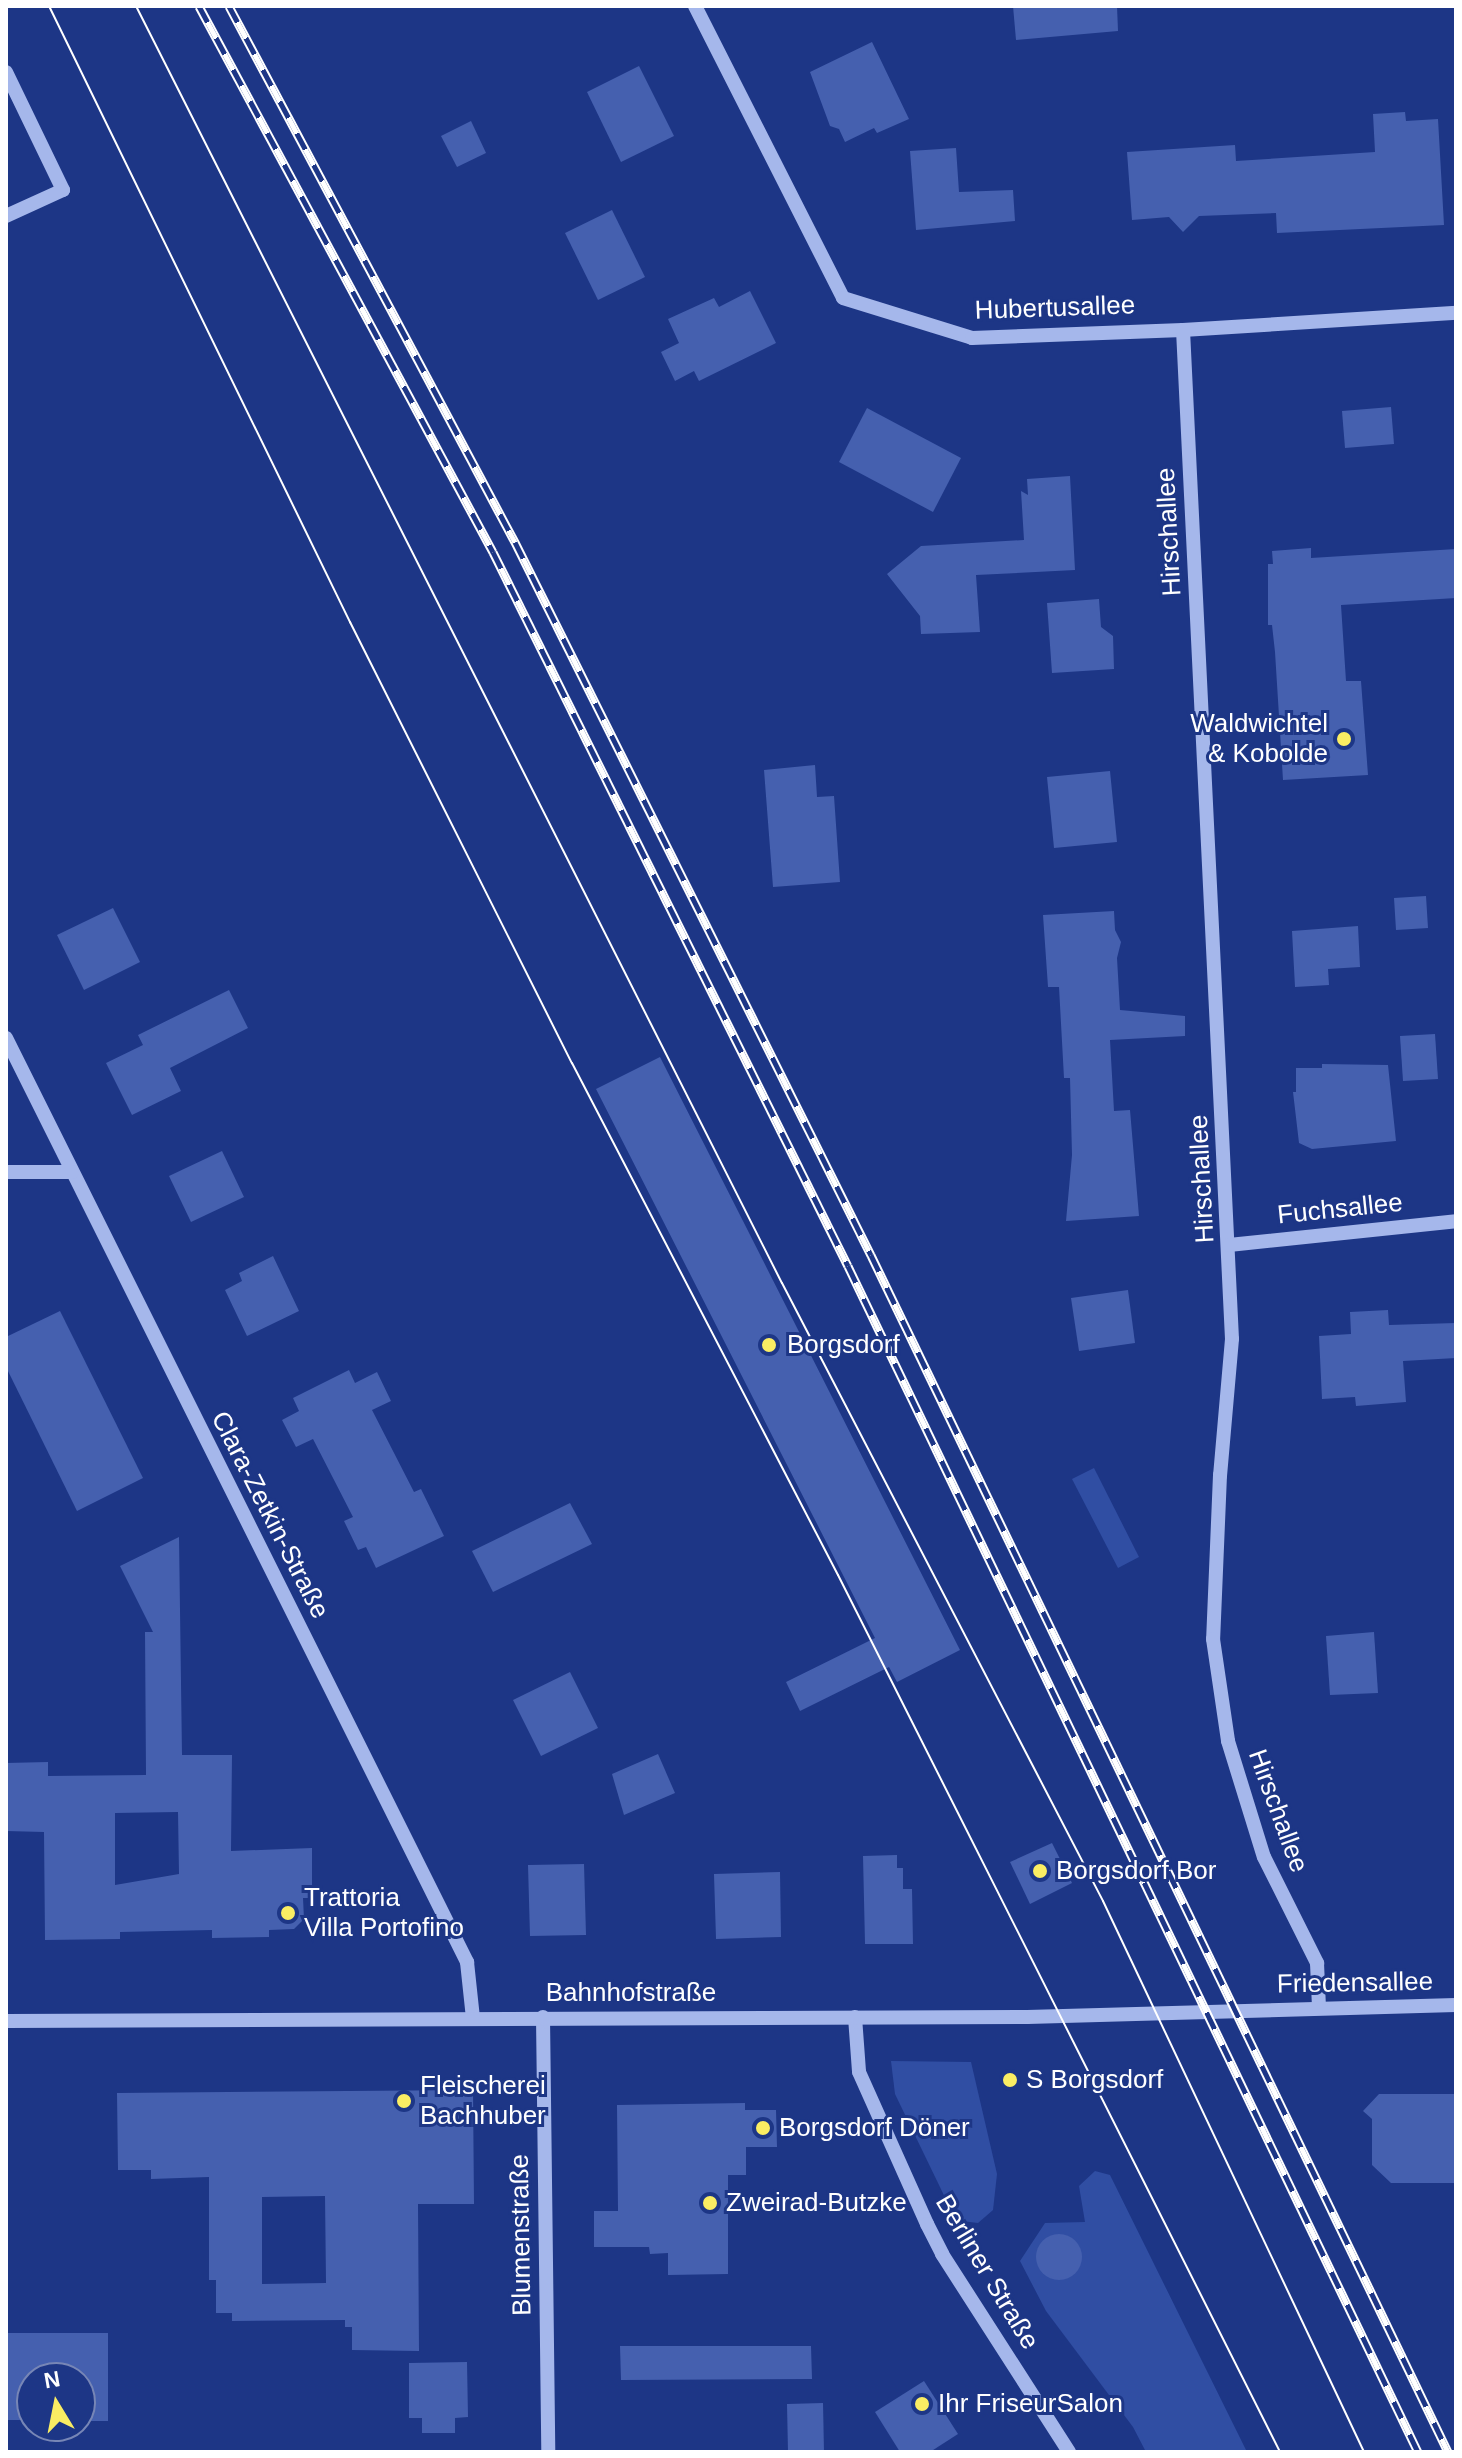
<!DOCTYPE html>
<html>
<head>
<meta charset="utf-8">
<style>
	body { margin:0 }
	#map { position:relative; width:1462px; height:2458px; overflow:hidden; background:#1d3686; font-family:Arial,sans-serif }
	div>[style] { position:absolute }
	.green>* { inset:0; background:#304ea3 }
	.building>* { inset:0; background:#4560af }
	.round { border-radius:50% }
	.minor>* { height:14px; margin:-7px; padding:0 7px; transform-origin:7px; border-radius:7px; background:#a5b7eb }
	.tram>* { height:2px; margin:-1px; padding:0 1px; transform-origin:1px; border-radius:1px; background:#fff }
	.rail>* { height:9px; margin-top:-4.5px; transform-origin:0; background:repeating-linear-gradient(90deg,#1d3686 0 18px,#fff 0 36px); box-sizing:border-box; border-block:2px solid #fff }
	.dots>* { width:22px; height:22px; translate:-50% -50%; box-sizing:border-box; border:4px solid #1d3686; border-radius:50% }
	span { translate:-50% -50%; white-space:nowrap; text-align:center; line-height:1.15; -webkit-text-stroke:6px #1d3686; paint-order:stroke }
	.street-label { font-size:26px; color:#fff }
	.poi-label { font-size:26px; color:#fff }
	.right { translate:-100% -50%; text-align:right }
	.left { translate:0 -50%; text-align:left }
	.frame { position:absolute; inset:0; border:8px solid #fff; pointer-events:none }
	.north { position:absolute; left:16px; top:2362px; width:80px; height:80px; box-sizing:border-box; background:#1d3686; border:2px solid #7786b6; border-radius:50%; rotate:350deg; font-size:22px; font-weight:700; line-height:32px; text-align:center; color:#fff }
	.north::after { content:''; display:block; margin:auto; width:28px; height:36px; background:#faed63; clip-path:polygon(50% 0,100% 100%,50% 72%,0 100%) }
</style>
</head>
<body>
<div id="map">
	<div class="green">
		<i style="clip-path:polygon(1094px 1468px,1139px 1557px,1118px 1568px,1072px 1479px)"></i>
		<i style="clip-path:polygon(891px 2061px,971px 2062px,997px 2174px,993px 2210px,978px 2223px,962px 2221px,953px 2214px,895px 2094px)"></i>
		<i style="clip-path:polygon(1095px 2171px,1110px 2175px,1247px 2452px,1146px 2452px,1133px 2427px,1046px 2311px,1020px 2261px,1045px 2223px,1085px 2222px,1079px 2186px)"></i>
	</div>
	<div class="building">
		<i style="clip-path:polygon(1013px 6px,1117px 6px,1118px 31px,1016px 40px)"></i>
		<i style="clip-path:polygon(872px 42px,909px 119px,877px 133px,874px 128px,845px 142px,839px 129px,830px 126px,810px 72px)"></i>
		<i style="clip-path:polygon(639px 66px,674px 136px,621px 162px,587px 92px)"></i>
		<i style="clip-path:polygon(1405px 112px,1406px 121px,1438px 119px,1444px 225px,1277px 233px,1276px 213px,1199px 216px,1183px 232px,1169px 217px,1132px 220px,1127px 152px,1235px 145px,1236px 161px,1375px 152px,1373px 114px)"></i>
		<i style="clip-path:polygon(471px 121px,486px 153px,457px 167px,441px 136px)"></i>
		<i style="clip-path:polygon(956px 148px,959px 192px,1013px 190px,1015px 221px,916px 230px,910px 151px)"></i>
		<i style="clip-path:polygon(612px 210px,645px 277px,598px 300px,565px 233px)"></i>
		<i style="clip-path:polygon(750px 291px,776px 343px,699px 381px,694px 371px,675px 381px,661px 352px,679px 343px,668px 319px,714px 298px,719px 307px)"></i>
		<i style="clip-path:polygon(1391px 407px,1394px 444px,1345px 448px,1342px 411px)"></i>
		<i style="clip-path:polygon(867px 408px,961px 458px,933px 512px,839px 462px)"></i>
		<i style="clip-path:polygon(1070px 476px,1075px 570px,976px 575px,980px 632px,921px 634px,920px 616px,887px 574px,921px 546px,1024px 540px,1021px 491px,1028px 495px,1027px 479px)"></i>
		<i style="clip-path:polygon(1311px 548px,1311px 558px,1456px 549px,1456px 598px,1341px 605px,1346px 681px,1361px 681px,1368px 775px,1283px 780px,1275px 652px,1272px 625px,1268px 625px,1268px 564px,1273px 564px,1272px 551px)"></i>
		<i style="clip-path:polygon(1099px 599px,1101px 627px,1113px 636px,1114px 669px,1052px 673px,1047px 603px)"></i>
		<i style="clip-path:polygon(815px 765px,817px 797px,834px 796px,840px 882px,773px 887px,764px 770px)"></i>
		<i style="clip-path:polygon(1110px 771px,1117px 842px,1054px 848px,1047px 777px)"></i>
		<i style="clip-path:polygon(1426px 896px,1428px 928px,1396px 930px,1394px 898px)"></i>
		<i style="clip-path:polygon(113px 908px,140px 962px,84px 990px,57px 935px)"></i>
		<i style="clip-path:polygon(1114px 911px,1115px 930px,1121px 942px,1117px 958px,1120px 1010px,1185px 1016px,1185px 1036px,1110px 1040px,1114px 1111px,1130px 1110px,1139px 1216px,1066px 1221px,1072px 1155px,1070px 1078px,1064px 1078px,1059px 987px,1048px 987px,1043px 915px)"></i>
		<i style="clip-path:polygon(1358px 926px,1360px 967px,1328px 969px,1329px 985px,1295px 987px,1292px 931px)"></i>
		<i style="clip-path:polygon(229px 990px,248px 1028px,170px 1068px,181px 1091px,132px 1115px,106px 1063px,143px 1045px,138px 1035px)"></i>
		<i style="clip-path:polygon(1435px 1034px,1438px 1079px,1403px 1081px,1400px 1036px)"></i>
		<i style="clip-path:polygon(660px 1057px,960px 1650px,897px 1682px,889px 1667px,800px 1711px,786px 1682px,875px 1638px,596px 1089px)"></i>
		<i style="clip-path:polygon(1322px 1064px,1388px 1065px,1396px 1141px,1312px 1149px,1299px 1143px,1293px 1092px,1296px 1092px,1296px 1068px,1322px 1068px)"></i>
		<i style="clip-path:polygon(222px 1151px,244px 1197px,191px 1222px,169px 1176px)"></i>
		<i style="clip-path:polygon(273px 1256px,299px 1311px,247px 1336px,225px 1290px,242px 1281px,239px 1273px)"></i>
		<i style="clip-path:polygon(1128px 1290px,1135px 1343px,1079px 1351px,1071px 1298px)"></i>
		<i style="clip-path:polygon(1388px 1310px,1389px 1325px,1456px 1323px,1456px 1358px,1403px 1361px,1406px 1402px,1356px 1406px,1355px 1397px,1322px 1399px,1319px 1336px,1351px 1334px,1350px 1312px)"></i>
		<i style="clip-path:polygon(60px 1311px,143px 1478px,77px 1511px,6px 1367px,6px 1337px)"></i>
		<i style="clip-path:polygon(349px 1370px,355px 1383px,377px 1372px,391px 1401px,372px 1410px,414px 1492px,421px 1489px,444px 1536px,376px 1568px,366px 1547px,358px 1550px,344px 1521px,353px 1517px,313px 1439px,296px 1447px,282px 1420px,299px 1411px,293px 1398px)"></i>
		<i style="clip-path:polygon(570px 1503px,592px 1544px,493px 1592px,472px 1551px)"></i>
		<i style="clip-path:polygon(evenodd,179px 1537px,182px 1755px,232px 1755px,231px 1851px,312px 1848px,312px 1898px,303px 1898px,304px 1919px,294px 1929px,269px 1930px,269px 1937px,212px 1938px,212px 1930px,120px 1932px,120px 1939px,45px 1940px,44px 1832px,6px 1831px,6px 1763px,48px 1762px,48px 1776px,146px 1775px,145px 1632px,153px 1632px,120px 1566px,179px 1537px,178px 1812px,179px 1874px,115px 1885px,115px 1813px,178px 1812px)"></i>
		<i style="clip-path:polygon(1374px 1632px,1378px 1693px,1330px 1695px,1326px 1636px)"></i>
		<i style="clip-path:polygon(570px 1672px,598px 1728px,541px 1756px,513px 1700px)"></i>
		<i style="clip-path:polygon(658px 1754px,675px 1793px,624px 1815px,612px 1774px)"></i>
		<i style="clip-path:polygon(1052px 1843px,1072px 1883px,1030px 1904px,1010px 1862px)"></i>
		<i style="clip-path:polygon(897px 1855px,897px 1868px,903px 1868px,903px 1889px,912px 1889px,913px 1944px,865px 1944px,863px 1856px)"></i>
		<i style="clip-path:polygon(584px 1864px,586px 1935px,530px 1936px,528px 1865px)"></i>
		<i style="clip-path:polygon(780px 1872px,781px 1937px,716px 1939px,714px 1874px)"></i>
		<i style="clip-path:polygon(evenodd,473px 2090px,474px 2204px,418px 2204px,419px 2351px,352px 2350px,352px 2327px,345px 2327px,345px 2320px,232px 2321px,232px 2313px,216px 2313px,216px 2280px,209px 2280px,209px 2177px,151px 2179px,151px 2170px,118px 2170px,117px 2093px,473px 2090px,325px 2196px,326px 2283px,262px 2284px,262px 2197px,325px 2196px)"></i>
		<i style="clip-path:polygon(1379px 2094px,1456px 2094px,1456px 2183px,1391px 2183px,1372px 2165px,1372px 2119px,1363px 2111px)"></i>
		<i style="clip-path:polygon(745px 2103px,745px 2110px,776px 2110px,777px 2147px,746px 2147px,746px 2175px,728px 2175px,728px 2274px,668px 2275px,668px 2253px,650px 2254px,649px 2247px,594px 2247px,594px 2211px,618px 2211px,617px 2105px)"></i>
		<i class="round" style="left:1036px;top:2234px;width:46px;height:46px"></i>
		<i style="clip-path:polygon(6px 2333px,108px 2333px,108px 2421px,80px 2421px,80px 2378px,32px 2378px,32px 2420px,6px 2420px)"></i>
		<i style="clip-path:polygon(620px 2346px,811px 2346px,812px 2379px,621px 2380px)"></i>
		<i style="clip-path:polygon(467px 2362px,468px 2417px,455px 2418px,455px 2433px,422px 2433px,422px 2418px,409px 2418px,409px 2363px)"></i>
		<i style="clip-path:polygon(924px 2381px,958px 2434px,930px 2452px,900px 2452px,875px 2412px)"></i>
		<i style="clip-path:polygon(823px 2403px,824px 2452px,788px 2452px,787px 2404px)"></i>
	</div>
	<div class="minor">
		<i style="left:695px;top:6px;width:327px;rotate:63.1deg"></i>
		<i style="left:843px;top:298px;width:135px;rotate:17.2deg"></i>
		<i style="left:972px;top:338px;width:211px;rotate:-2.2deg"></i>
		<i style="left:1183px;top:330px;width:274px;rotate:-3.6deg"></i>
		<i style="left:6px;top:72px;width:131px;rotate:64.2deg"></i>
		<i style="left:63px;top:190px;width:63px;rotate:155.5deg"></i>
		<i style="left:1183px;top:330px;width:1010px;rotate:87.22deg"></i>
		<i style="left:1232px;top:1339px;width:137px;rotate:95deg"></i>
		<i style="left:1220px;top:1475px;width:164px;rotate:92.4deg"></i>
		<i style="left:1213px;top:1639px;width:103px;rotate:81.6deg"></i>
		<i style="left:1228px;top:1741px;width:121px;rotate:72.8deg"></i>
		<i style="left:1264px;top:1857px;width:119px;rotate:63.4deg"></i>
		<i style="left:1317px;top:1963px;width:44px;rotate:87.4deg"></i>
		<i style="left:6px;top:1038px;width:1033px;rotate:63.48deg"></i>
		<i style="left:467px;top:1962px;width:56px;rotate:83.9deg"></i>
		<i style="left:6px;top:1172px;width:66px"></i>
		<i style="left:1229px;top:1245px;width:228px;rotate:-6deg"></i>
		<i style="left:543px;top:2017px;width:435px;rotate:89.3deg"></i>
		<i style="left:855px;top:2017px;width:55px;rotate:85.8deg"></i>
		<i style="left:859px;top:2072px;width:167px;rotate:65.9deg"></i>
		<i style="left:927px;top:2224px;width:34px;rotate:63deg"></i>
		<i style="left:942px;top:2254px;width:235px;rotate:57.3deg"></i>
		<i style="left:6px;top:2021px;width:1021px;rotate:-0.22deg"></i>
		<i style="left:1027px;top:2017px;width:429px;rotate:-1.6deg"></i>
	</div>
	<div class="tram">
		<i style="left:49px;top:6px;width:686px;rotate:63.96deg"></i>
		<i style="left:350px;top:622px;width:494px;rotate:63.3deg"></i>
		<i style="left:572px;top:1063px;width:577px;rotate:62.55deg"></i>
		<i style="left:838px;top:1575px;width:982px;rotate:63.25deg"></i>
		<i style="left:136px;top:6px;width:1431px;rotate:63.17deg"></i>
		<i style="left:782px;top:1283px;width:696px;rotate:62.55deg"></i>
		<i style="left:1103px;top:1901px;width:610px;rotate:64.65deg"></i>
	</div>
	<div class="rail">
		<i style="left:199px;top:6px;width:620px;rotate:61.7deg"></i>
		<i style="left:493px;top:552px;width:797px;rotate:63.56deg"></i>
		<i style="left:848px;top:1266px;width:1316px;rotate:64.33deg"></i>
		<i style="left:229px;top:6px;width:608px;rotate:61.92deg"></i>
		<i style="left:515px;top:542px;width:797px;rotate:63.47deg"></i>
		<i style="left:871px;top:1255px;width:1329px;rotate:64.26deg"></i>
	</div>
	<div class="dots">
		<i style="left:1344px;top:739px;background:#faed63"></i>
		<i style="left:769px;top:1345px;background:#faed63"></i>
		<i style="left:1040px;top:1871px;background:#faed63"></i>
		<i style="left:288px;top:1913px;background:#faed63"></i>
		<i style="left:1010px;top:2080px;background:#faed63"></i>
		<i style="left:404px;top:2101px;background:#faed63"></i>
		<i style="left:763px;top:2128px;background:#faed63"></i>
		<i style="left:710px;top:2203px;background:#faed63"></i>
		<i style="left:922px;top:2404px;background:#faed63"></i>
	</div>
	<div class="street-label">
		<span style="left:1055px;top:308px;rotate:-2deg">Hubertusallee</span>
		<span style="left:1169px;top:532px;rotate:-93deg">Hirschallee</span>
		<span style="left:1202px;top:1179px;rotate:-93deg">Hirschallee</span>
		<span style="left:1340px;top:1209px;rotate:-6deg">Fuchsallee</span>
		<span style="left:270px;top:1515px;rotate:63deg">Clara-Zetkin-Straße</span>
		<span style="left:1278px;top:1811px;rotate:70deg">Hirschallee</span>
		<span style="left:1355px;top:1983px;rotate:-1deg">Friedensallee</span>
		<span style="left:631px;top:1993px">Bahnhofstraße</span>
		<span style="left:521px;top:2235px;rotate:-91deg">Blumenstraße</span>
		<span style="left:987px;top:2272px;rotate:59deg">Berliner Straße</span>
	</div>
	<div class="poi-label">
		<span class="right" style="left:1328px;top:739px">Waldwichtel<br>&amp; Kobolde</span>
		<span class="left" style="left:787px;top:1345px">Borgsdorf</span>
		<span class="left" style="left:1056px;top:1871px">Borgsdorf Bor</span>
		<span class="left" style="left:304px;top:1913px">Trattoria<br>Villa Portofino</span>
		<span class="left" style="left:1026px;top:2080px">S Borgsdorf</span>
		<span class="left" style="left:420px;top:2101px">Fleischerei<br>Bachhuber</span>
		<span class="left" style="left:779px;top:2128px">Borgsdorf Döner</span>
		<span class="left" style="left:726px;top:2203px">Zweirad-Butzke</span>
		<span class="left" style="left:938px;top:2404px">Ihr FriseurSalon</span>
	</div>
	<div class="frame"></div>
	<div class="north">N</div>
</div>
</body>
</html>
